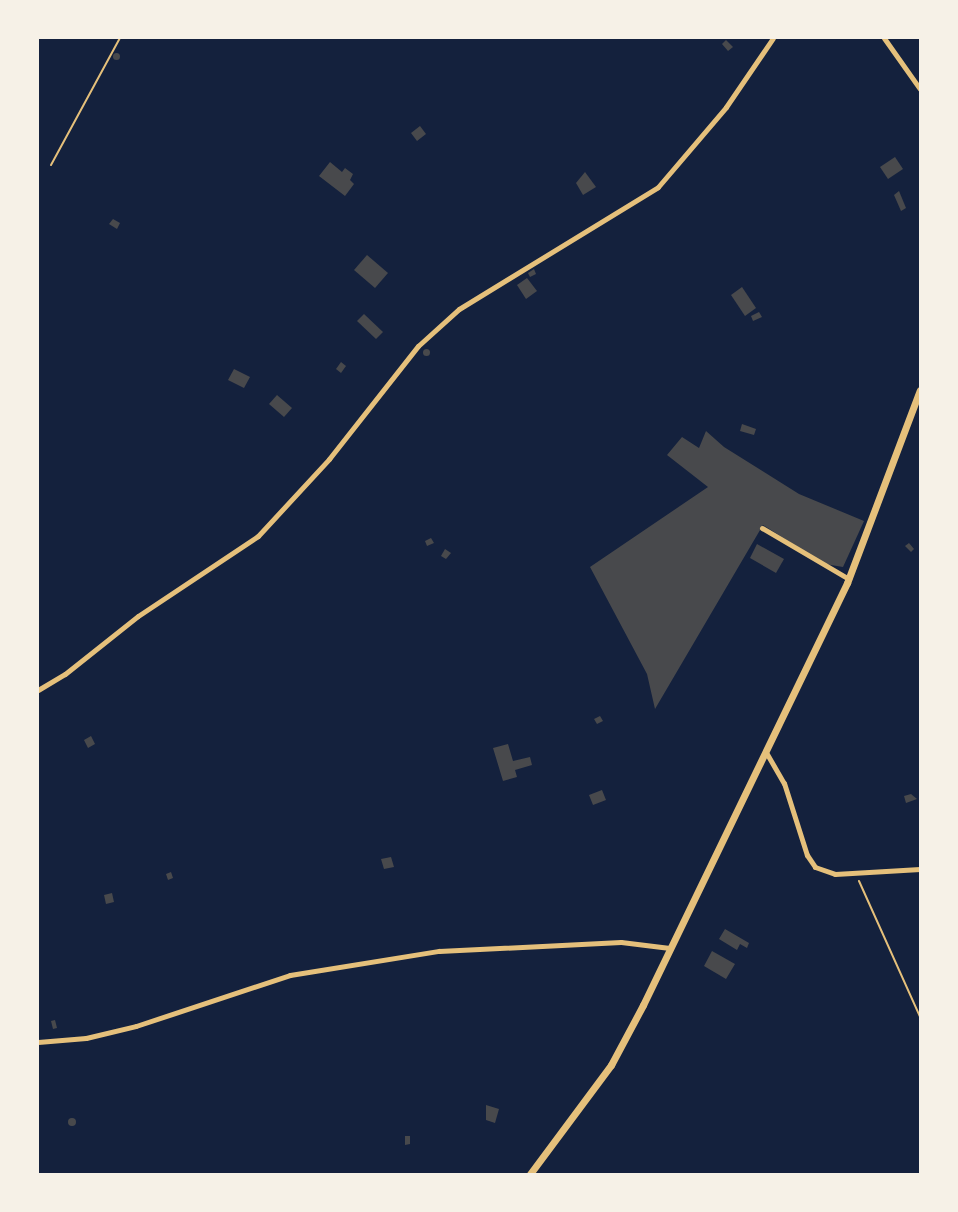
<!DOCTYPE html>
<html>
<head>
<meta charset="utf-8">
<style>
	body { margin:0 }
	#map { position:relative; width:958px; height:1212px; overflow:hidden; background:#14213d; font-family:Poppins,sans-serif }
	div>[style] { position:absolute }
	.building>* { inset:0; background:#48494c }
	.round { border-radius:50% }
	.path>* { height:2px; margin:-1px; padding:0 1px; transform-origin:1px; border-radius:1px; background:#e5c07b }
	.minor>* { height:5px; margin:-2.5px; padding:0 2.5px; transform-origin:2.5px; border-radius:2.5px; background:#e5c07b }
	.tertiary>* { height:7px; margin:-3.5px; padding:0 3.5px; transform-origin:3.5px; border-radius:3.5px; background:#e5c07b }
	span { translate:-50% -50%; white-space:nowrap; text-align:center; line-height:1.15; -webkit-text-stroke:4.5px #f6f1e7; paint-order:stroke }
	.frame { position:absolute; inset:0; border:39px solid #f6f1e7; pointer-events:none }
</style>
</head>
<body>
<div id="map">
	<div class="building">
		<i style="clip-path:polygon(726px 40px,733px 47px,728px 51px,722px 44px)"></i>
		<i class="round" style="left:112.5px;top:52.5px;width:7px;height:7px"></i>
		<i style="clip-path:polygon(420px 126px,426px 134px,417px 141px,411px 133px)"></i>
		<i style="clip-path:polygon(895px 157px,903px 169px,888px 179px,880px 167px)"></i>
		<i style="clip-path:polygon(330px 162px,342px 172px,345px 168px,353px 174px,350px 180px,354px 184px,345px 196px,319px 176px)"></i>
		<i style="clip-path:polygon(585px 172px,596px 187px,583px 195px,576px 183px)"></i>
		<i style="clip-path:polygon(899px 191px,906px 208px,901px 211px,894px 195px)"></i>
		<i style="clip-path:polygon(113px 219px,120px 223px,117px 229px,109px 224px)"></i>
		<i style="clip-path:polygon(367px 255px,388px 273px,375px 288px,354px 270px)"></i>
		<i style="clip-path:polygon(534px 269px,536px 274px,530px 277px,528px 273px)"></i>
		<i style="clip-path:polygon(527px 278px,537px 291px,526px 299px,517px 285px)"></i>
		<i style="clip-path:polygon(742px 287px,756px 308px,745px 316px,731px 295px)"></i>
		<i style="clip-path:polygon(759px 312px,762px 317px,753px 321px,751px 316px)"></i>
		<i style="clip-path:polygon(364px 314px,383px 332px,376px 339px,357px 321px)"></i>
		<i class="round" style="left:422.5px;top:348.5px;width:7px;height:7px"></i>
		<i style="clip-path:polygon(341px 362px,346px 366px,341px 373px,336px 369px)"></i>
		<i style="clip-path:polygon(234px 369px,250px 377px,244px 388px,228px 380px)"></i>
		<i style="clip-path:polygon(277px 395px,292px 408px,284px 417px,269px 404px)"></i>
		<i style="clip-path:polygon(742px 424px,756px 429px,754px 435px,740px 431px)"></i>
		<i style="clip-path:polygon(706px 431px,724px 447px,799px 494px,864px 521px,843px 567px,825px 564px,763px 525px,655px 709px,647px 674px,590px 567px,708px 487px,667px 455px,682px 437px,699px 448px)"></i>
		<i style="clip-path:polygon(431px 538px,434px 543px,427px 546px,425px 541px)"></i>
		<i style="clip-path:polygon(909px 543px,914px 549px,911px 552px,905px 546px)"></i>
		<i style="clip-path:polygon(757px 544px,784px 559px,776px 573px,750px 558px)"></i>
		<i style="clip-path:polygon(445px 549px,451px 553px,446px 559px,441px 556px)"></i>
		<i style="clip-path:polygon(600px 716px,603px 721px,597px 724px,594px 719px)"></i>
		<i style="clip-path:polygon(91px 736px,95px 744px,88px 748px,84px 740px)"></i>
		<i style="clip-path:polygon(508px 744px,513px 761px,530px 757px,532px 765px,515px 770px,517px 777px,503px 781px,493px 748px)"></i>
		<i style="clip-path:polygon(602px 790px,606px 800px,593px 805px,589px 795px)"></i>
		<i style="clip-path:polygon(911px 794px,917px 799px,906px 803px,904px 796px)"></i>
		<i style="clip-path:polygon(391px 857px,394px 867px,384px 869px,381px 859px)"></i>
		<i style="clip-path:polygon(171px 872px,173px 878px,168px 880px,166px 874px)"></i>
		<i style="clip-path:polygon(112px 893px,114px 902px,106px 904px,104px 895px)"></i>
		<i style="clip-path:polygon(725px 929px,749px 943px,747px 948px,740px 944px,737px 950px,719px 939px)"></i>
		<i style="clip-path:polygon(712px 951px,735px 964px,726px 979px,704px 966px)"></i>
		<i style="clip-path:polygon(55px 1020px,57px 1028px,53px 1029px,51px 1021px)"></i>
		<i style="clip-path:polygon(486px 1105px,499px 1109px,495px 1123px,486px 1120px)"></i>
		<i class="round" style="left:68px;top:1118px;width:8px;height:8px"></i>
		<i style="clip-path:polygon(405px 1136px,410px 1136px,410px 1144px,405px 1145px)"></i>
	</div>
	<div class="path">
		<i style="left:51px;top:165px;width:145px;rotate:-61.5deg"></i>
		<i style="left:859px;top:881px;width:149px;rotate:65.8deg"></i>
	</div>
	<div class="minor">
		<i style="left:884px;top:38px;width:62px;rotate:54.8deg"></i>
		<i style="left:762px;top:528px;width:101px;rotate:30.4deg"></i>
		<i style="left:38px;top:690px;width:31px;rotate:-31deg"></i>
		<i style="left:65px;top:674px;width:93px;rotate:-38.5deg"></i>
		<i style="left:138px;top:616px;width:144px;rotate:-33.7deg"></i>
		<i style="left:258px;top:536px;width:105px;rotate:-47.3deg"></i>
		<i style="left:329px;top:459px;width:144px;rotate:-51.8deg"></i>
		<i style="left:418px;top:346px;width:55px;rotate:-42.1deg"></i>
		<i style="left:459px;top:309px;width:233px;rotate:-31.5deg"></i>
		<i style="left:658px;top:187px;width:105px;rotate:-49.6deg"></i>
		<i style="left:726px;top:107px;width:83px;rotate:-55.7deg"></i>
		<i style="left:767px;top:754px;width:34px;rotate:60deg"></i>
		<i style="left:784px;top:783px;width:76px;rotate:72.3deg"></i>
		<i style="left:807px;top:855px;width:14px;rotate:56deg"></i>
		<i style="left:815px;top:867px;width:21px;rotate:19deg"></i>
		<i style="left:835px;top:874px;width:85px;rotate:-3.4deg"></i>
		<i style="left:38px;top:1042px;width:48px;rotate:-4.8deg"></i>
		<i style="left:86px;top:1038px;width:51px;rotate:-13.5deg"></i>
		<i style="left:136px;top:1026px;width:162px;rotate:-18.3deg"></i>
		<i style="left:290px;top:975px;width:151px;rotate:-9.2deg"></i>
		<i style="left:439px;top:951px;width:182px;rotate:-2.8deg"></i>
		<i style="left:621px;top:942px;width:49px;rotate:7deg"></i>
	</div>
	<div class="tertiary">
		<i style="left:530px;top:1174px;width:136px;rotate:-53.4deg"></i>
		<i style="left:611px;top:1065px;width:68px;rotate:-61.9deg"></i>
		<i style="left:643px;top:1005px;width:469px;rotate:-64.2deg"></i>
		<i style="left:847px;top:583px;width:206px;rotate:-69.3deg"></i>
	</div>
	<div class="frame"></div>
</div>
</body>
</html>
